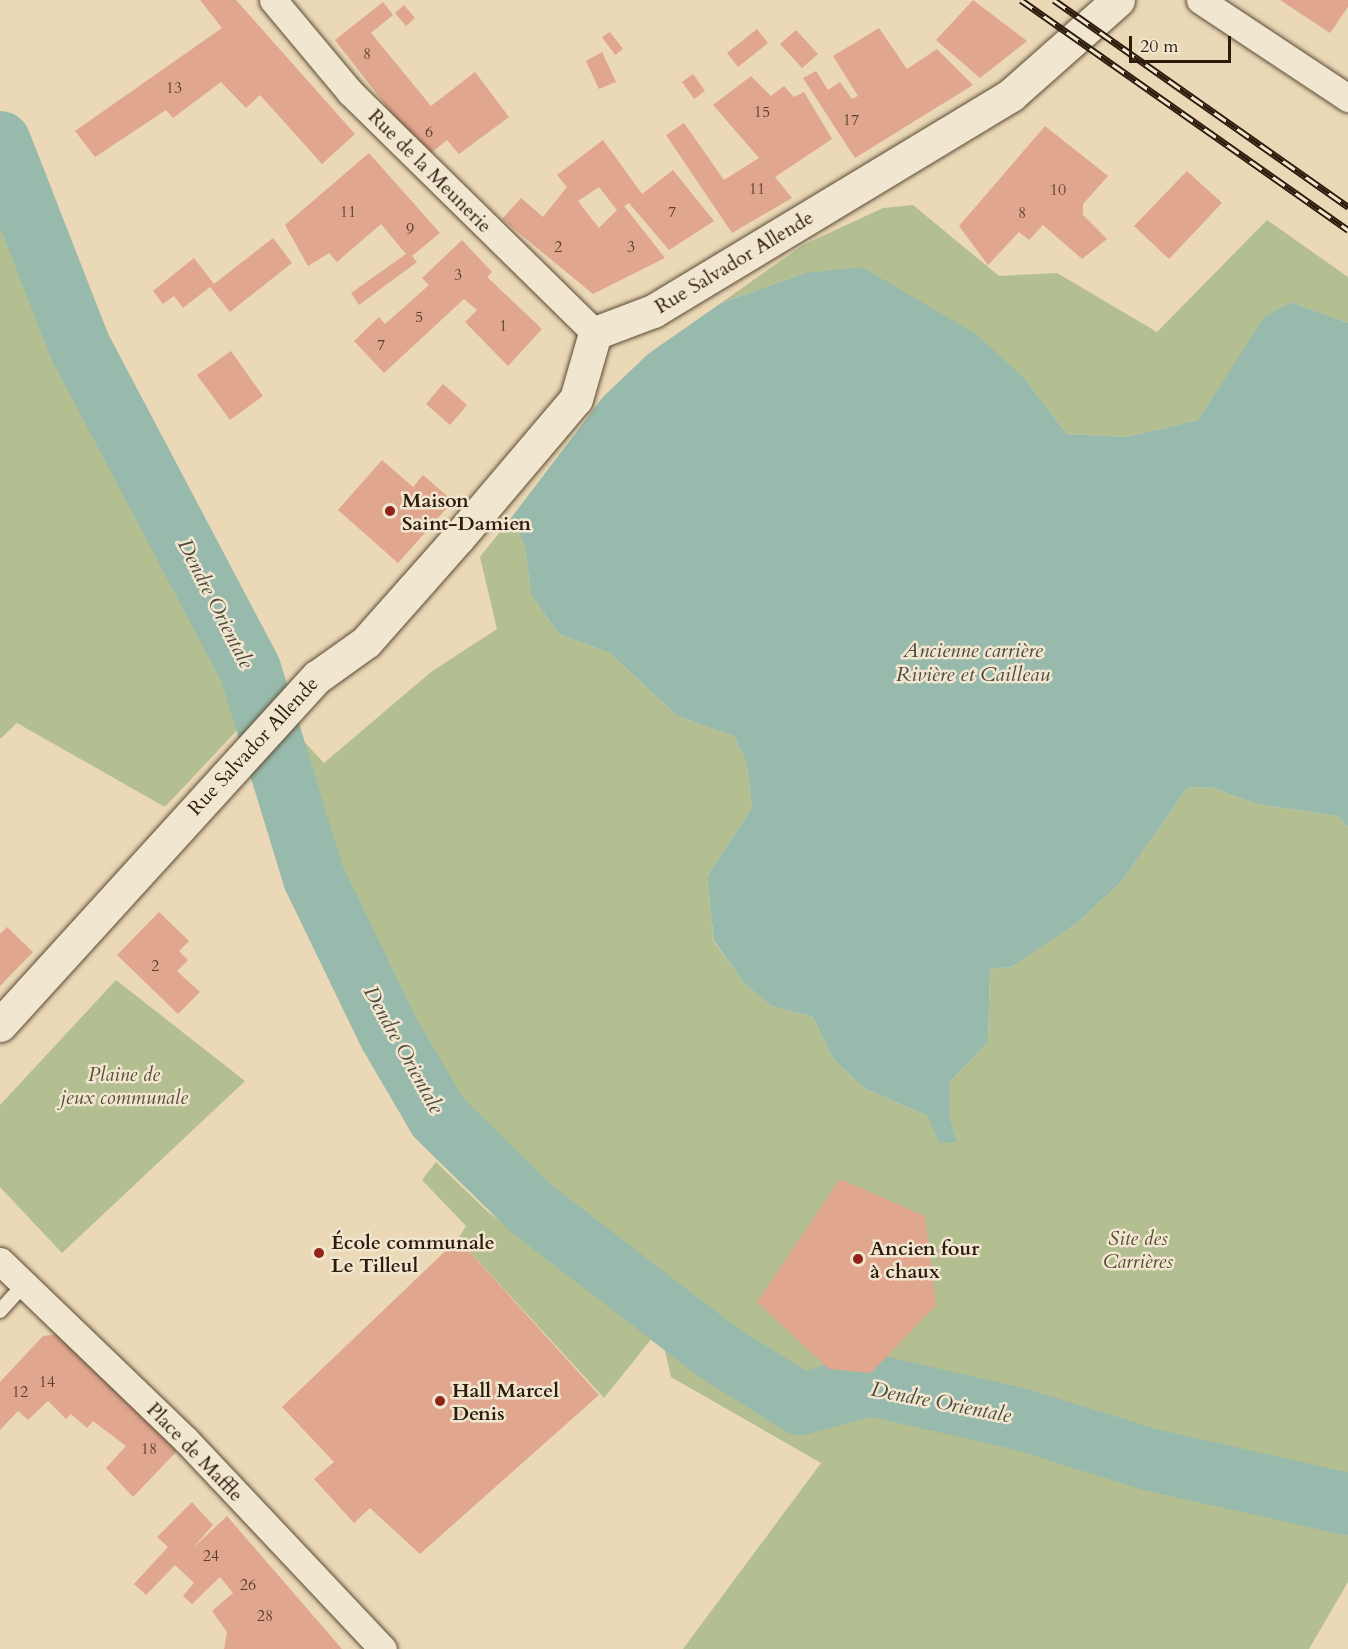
<!DOCTYPE html>
<html>
<head>
<meta charset="utf-8">
<style>
	body { margin:0 }
	#map { position:relative; width:1348px; height:1649px; overflow:hidden; background:#ead8b6; font-family:Cardo,serif }
	div>[style] { position:absolute }
	.green>* { inset:0; background:#b4bf91 }
	.water>* { inset:0; background:#98baac }
	.river>* { height:62px; margin:-31px; padding:0 31px; transform-origin:31px; border-radius:31px; background:#98baac }
	.building>* { inset:0; background:#e0a78e }
	.roads { filter:drop-shadow(0 0 2px #5c4b36) drop-shadow(0 0 2px #5c4b36) }
	.lane>* { height:14px; margin:-7px; padding:0 7px; transform-origin:7px; border-radius:7px; background:#f1e6d0 }
	.street>* { height:27px; margin:-13.5px; padding:0 13.5px; transform-origin:13.5px; border-radius:13.5px; background:#f1e6d0 }
	.secondary>* { height:33px; margin:-16.5px; padding:0 16.5px; transform-origin:16.5px; border-radius:16.5px; background:#f1e6d0 }
	.rail>* { height:7px; margin-top:-3.5px; transform-origin:0; background:repeating-linear-gradient(90deg,#f1e6d0 0 14px,#2d1c0c 0 28px); box-sizing:border-box; border-block:2px solid #2d1c0c }
	.dots>* { width:16px; height:16px; translate:-50% -50%; box-sizing:border-box; border:3px solid #f1e6d0; border-radius:50% }
	span { translate:-50% -50%; white-space:nowrap; text-align:center; line-height:1.15; -webkit-text-stroke:5px #f1e6d0; paint-order:stroke }
	.number-label { font-size:16px; color:#5a3f2c }
	.number-label span { -webkit-text-stroke-width:0 }
	.street-label { font-size:20px; color:#2d1c0c }
	.poi-label { font-size:20px; color:#2d1c0c; font-weight:700 }
	.left { translate:0 -50%; text-align:left }
	.park-label { font-size:20px; color:#564d34; font-style:italic }
	.water-label { font-size:21px; color:#4d4b3c; font-style:italic }
	.scale { position:absolute; left:1129px; top:36px; width:102px; height:27px; box-sizing:border-box; border:3px solid #2d1c0c; border-top:0; padding-left:8px; font-size:18px; line-height:21px; white-space:nowrap; color:#2d1c0c; -webkit-text-stroke:4px #f1e6d0; paint-order:stroke }
</style>
</head>
<body>
<div id="map">
	<div class="green">
		<i style="clip-path:polygon(0 142px,79px 345px,254px 712px,165px 807px,17px 723px,0 739px)"></i>
		<i style="clip-path:polygon(913px 205px,999px 276px,1057px 273px,1157px 332px,1267px 220px,1348px 277px,1348px 323px,1291px 302px,1264px 318px,1198px 420px,1126px 437px,1067px 434px,1024px 378px,805px 273px,721px 303px,803px 245px,883px 208px)"></i>
		<i style="clip-path:polygon(511px 518px,525px 547px,531px 595px,559px 634px,610px 653px,677px 716px,734px 736px,747px 764px,752px 807px,707px 877px,714px 942px,744px 983px,771px 1006px,813px 1017px,833px 1059px,864px 1088px,928px 1116px,957px 1142px,950px 1116px,950px 1082px,988px 1042px,990px 969px,1012px 967px,1077px 923px,1122px 881px,1187px 788px,1210px 787px,1257px 804px,1338px 816px,1348px 827px,1348px 1504px,1152px 1460px,1120px 1481px,1348px 1532px,1348px 1582px,1309px 1649px,683px 1649px,821px 1463px,671px 1377px,654px 1303px,532px 1209px,438px 1117px,389px 1033px,314px 878px,281px 762px,298px 735px,324px 763px,431px 672px,497px 629px,480px 557px)"></i>
		<i style="clip-path:polygon(116px 980px,245px 1081px,62px 1253px,0 1187px,0 1105px)"></i>
		<i style="clip-path:polygon(436px 1162px,487px 1211px,653px 1337px,604px 1398px,458px 1239px,466px 1226px,422px 1180px)"></i>
	</div>
	<div class="water">
		<i style="clip-path:polygon(862px 267px,976px 334px,1024px 378px,1067px 434px,1126px 437px,1198px 420px,1264px 317px,1291px 302px,1348px 323px,1348px 827px,1338px 816px,1257px 804px,1210px 787px,1187px 788px,1122px 881px,1077px 923px,1012px 967px,990px 969px,988px 1042px,950px 1082px,950px 1116px,957px 1142px,939px 1143px,928px 1116px,864px 1088px,833px 1059px,813px 1017px,771px 1006px,744px 983px,714px 941px,707px 877px,752px 807px,747px 764px,734px 736px,677px 716px,610px 653px,559px 634px,531px 595px,525px 547px,511px 518px,603px 397px,648px 354px,721px 303px,805px 273px)"></i>
	</div>
	<div class="river">
		<i style="left:0;top:142px;width:218px;rotate:68.7deg"></i>
		<i style="left:79px;top:345px;width:366px;rotate:62.2deg"></i>
		<i style="left:250px;top:669px;width:219px;rotate:73deg"></i>
		<i style="left:314px;top:878px;width:172px;rotate:64.2deg"></i>
		<i style="left:389px;top:1033px;width:97px;rotate:59.7deg"></i>
		<i style="left:438px;top:1117px;width:132px;rotate:44.4deg"></i>
		<i style="left:532px;top:1209px;width:231px;rotate:37.6deg"></i>
		<i style="left:715px;top:1350px;width:101px;rotate:32.4deg"></i>
		<i style="left:800px;top:1404px;width:73px;rotate:-15deg"></i>
		<i style="left:871px;top:1385px;width:153px;rotate:12.9deg"></i>
		<i style="left:1020px;top:1419px;width:138px;rotate:17.3deg"></i>
		<i style="left:1152px;top:1460px;width:201px;rotate:12.7deg"></i>
	</div>
	<div class="building">
		<i style="clip-path:polygon(200px 0,236px 0,355px 134px,322px 164px,260px 95px,246px 108px,221px 82px,173px 118px,166px 110px,95px 157px,75px 131px,222px 28px)"></i>
		<i style="clip-path:polygon(973px 0,1027px 41px,980px 78px,936px 40px)"></i>
		<i style="clip-path:polygon(1280px 0,1348px 0,1348px 7px,1330px 33px)"></i>
		<i style="clip-path:polygon(383px 2px,393px 15px,371px 33px,431px 106px,475px 72px,509px 117px,459px 154px,447px 140px,426px 157px,335px 40px)"></i>
		<i style="clip-path:polygon(404px 5px,415px 18px,406px 26px,395px 13px)"></i>
		<i style="clip-path:polygon(879px 28px,907px 69px,937px 49px,973px 85px,855px 158px,803px 78px,816px 71px,828px 90px,840px 82px,852px 99px,858px 96px,833px 56px)"></i>
		<i style="clip-path:polygon(757px 29px,768px 43px,738px 67px,727px 53px)"></i>
		<i style="clip-path:polygon(796px 30px,818px 54px,802px 68px,780px 44px)"></i>
		<i style="clip-path:polygon(610px 32px,623px 49px,615px 55px,602px 37px)"></i>
		<i style="clip-path:polygon(602px 52px,616px 82px,599px 89px,586px 61px)"></i>
		<i style="clip-path:polygon(693px 74px,705px 91px,694px 99px,682px 82px)"></i>
		<i style="clip-path:polygon(751px 76px,771px 96px,784px 86px,794px 97px,804px 92px,832px 139px,775px 177px,792px 198px,732px 233px,666px 135px,684px 123px,724px 180px,759px 158px,713px 105px)"></i>
		<i style="clip-path:polygon(1045px 126px,1108px 176px,1083px 204px,1083px 215px,1107px 239px,1082px 259px,1043px 225px,1029px 240px,1019px 232px,988px 265px,959px 226px)"></i>
		<i style="clip-path:polygon(evenodd,603px 140px,642px 194px,673px 170px,714px 221px,669px 250px,629px 203px,624px 206px,665px 258px,593px 294px,502px 219px,521px 198px,543px 217px,567px 187px,557px 175px,603px 140px,599px 187px,617px 210px,599px 228px,578px 201px,599px 187px)"></i>
		<i style="clip-path:polygon(369px 153px,440px 233px,412px 256px,417px 262px,359px 305px,351px 293px,406px 254px,381px 224px,337px 262px,329px 253px,308px 266px,285px 225px)"></i>
		<i style="clip-path:polygon(1187px 171px,1222px 203px,1169px 259px,1134px 226px)"></i>
		<i style="clip-path:polygon(273px 238px,292px 263px,230px 312px,210px 287px,183px 308px,174px 296px,163px 304px,153px 291px,194px 258px,214px 284px)"></i>
		<i style="clip-path:polygon(462px 240px,492px 272px,487px 277px,542px 329px,508px 366px,465px 322px,477px 310px,464px 299px,384px 373px,354px 341px,379px 317px,385px 324px,429px 285px,422px 278px)"></i>
		<i style="clip-path:polygon(231px 351px,263px 396px,230px 420px,197px 375px)"></i>
		<i style="clip-path:polygon(443px 384px,467px 405px,450px 425px,426px 404px)"></i>
		<i style="clip-path:polygon(382px 460px,413px 487px,423px 475px,453px 501px,398px 563px,338px 510px)"></i>
		<i style="clip-path:polygon(159px 912px,189px 941px,179px 951px,188px 960px,177px 971px,200px 992px,178px 1014px,117px 955px)"></i>
		<i style="clip-path:polygon(7px 927px,33px 952px,0 986px,0 934px)"></i>
		<i style="clip-path:polygon(840px 1179px,925px 1216px,936px 1305px,871px 1373px,829px 1369px,757px 1302px)"></i>
		<i style="clip-path:polygon(458px 1239px,599px 1395px,420px 1554px,370px 1508px,354px 1523px,314px 1479px,334px 1462px,282px 1407px)"></i>
		<i style="clip-path:polygon(58px 1334px,177px 1451px,133px 1497px,106px 1468px,126px 1446px,93px 1421px,87px 1428px,71px 1414px,66px 1419px,48px 1401px,28px 1420px,18px 1411px,0 1430px,0 1382px,43px 1336px)"></i>
		<i style="clip-path:polygon(192px 1502px,213px 1525px,193px 1548px,227px 1516px,342px 1649px,224px 1649px,227px 1632px,212px 1611px,233px 1593px,220px 1577px,192px 1604px,183px 1596px,194px 1583px,175px 1565px,146px 1595px,134px 1584px,168px 1547px,157px 1537px)"></i>
	</div>
	<div class="roads">
		<div class="lane">
			<i style="left:0;top:1311px;width:36px;rotate:-48deg"></i>
		</div>
		<div class="street">
			<i style="left:273px;top:0;width:120px;rotate:50.1deg"></i>
			<i style="left:350px;top:92px;width:344px;rotate:44.5deg"></i>
			<i style="left:1200px;top:0;width:178px;rotate:33.5deg"></i>
			<i style="left:0;top:1261px;width:258px;rotate:43.9deg"></i>
			<i style="left:186px;top:1440px;width:287px;rotate:46.7deg"></i>
		</div>
		<div class="secondary">
			<i style="left:0;top:1025px;width:471px;rotate:-47.7deg"></i>
			<i style="left:317px;top:677px;width:60px;rotate:-35.5deg"></i>
			<i style="left:366px;top:642px;width:139px;rotate:-48.5deg"></i>
			<i style="left:458px;top:538px;width:182px;rotate:-49.7deg"></i>
			<i style="left:576px;top:399px;width:69px;rotate:-73.9deg"></i>
			<i style="left:595px;top:333px;width:62px;rotate:-20.8deg"></i>
			<i style="left:653px;top:311px;width:418px;rotate:-31.1deg"></i>
			<i style="left:1011px;top:95px;width:143px;rotate:-41.6deg"></i>
		</div>
	</div>
	<div class="rail">
		<i style="left:1021px;top:0;width:400px;rotate:35.1deg"></i>
		<i style="left:1054px;top:0;width:360px;rotate:35.1deg"></i>
	</div>
	<div class="dots">
		<i style="left:390px;top:511px;background:#8f2418"></i>
		<i style="left:319px;top:1253px;background:#8f2418"></i>
		<i style="left:858px;top:1259px;background:#8f2418"></i>
		<i style="left:440px;top:1401px;background:#8f2418"></i>
	</div>
	<div class="number-label">
		<span style="left:367px;top:54px">8</span>
		<span style="left:174px;top:88px">13</span>
		<span style="left:762px;top:112px">15</span>
		<span style="left:851px;top:120px">17</span>
		<span style="left:429px;top:132px">6</span>
		<span style="left:757px;top:189px">11</span>
		<span style="left:1058px;top:190px">10</span>
		<span style="left:348px;top:212px">11</span>
		<span style="left:672px;top:212px">7</span>
		<span style="left:1022px;top:213px">8</span>
		<span style="left:410px;top:229px">9</span>
		<span style="left:558px;top:247px">2</span>
		<span style="left:631px;top:247px">3</span>
		<span style="left:458px;top:275px">3</span>
		<span style="left:419px;top:317px">5</span>
		<span style="left:503px;top:326px">1</span>
		<span style="left:381px;top:345px">7</span>
		<span style="left:155px;top:966px">2</span>
		<span style="left:47px;top:1382px">14</span>
		<span style="left:20px;top:1392px">12</span>
		<span style="left:149px;top:1449px">18</span>
		<span style="left:211px;top:1556px">24</span>
		<span style="left:248px;top:1585px">26</span>
		<span style="left:265px;top:1616px">28</span>
	</div>
	<div class="street-label">
		<span style="left:430px;top:171px;rotate:45deg">Rue de la Meunerie</span>
		<span style="left:734px;top:262px;rotate:-31deg">Rue Salvador Allende</span>
		<span style="left:253px;top:746px;rotate:-47deg">Rue Salvador Allende</span>
		<span style="left:195px;top:1452px;rotate:46deg">Place de Maffle</span>
	</div>
	<div class="poi-label">
		<span class="left" style="left:402px;top:512px">Maison<br>Saint-Damien</span>
		<span class="left" style="left:331px;top:1254px">École communale<br>Le Tilleul</span>
		<span class="left" style="left:870px;top:1260px">Ancien four<br>à chaux</span>
		<span class="left" style="left:452px;top:1402px">Hall Marcel<br>Denis</span>
	</div>
	<div class="park-label">
		<span style="left:124px;top:1086px">Plaine de<br>jeux communale</span>
		<span style="left:1138px;top:1250px">Site des<br>Carrières</span>
	</div>
	<div class="water-label">
		<span style="left:215px;top:604px;rotate:63deg">Dendre Orientale</span>
		<span style="left:973px;top:663px">Ancienne carrière<br>Rivière et Cailleau</span>
		<span style="left:403px;top:1050px;rotate:61deg">Dendre Orientale</span>
		<span style="left:941px;top:1403px;rotate:11deg">Dendre Orientale</span>
	</div>
	<div class="scale">20 m</div>
</div>
</body>
</html>
